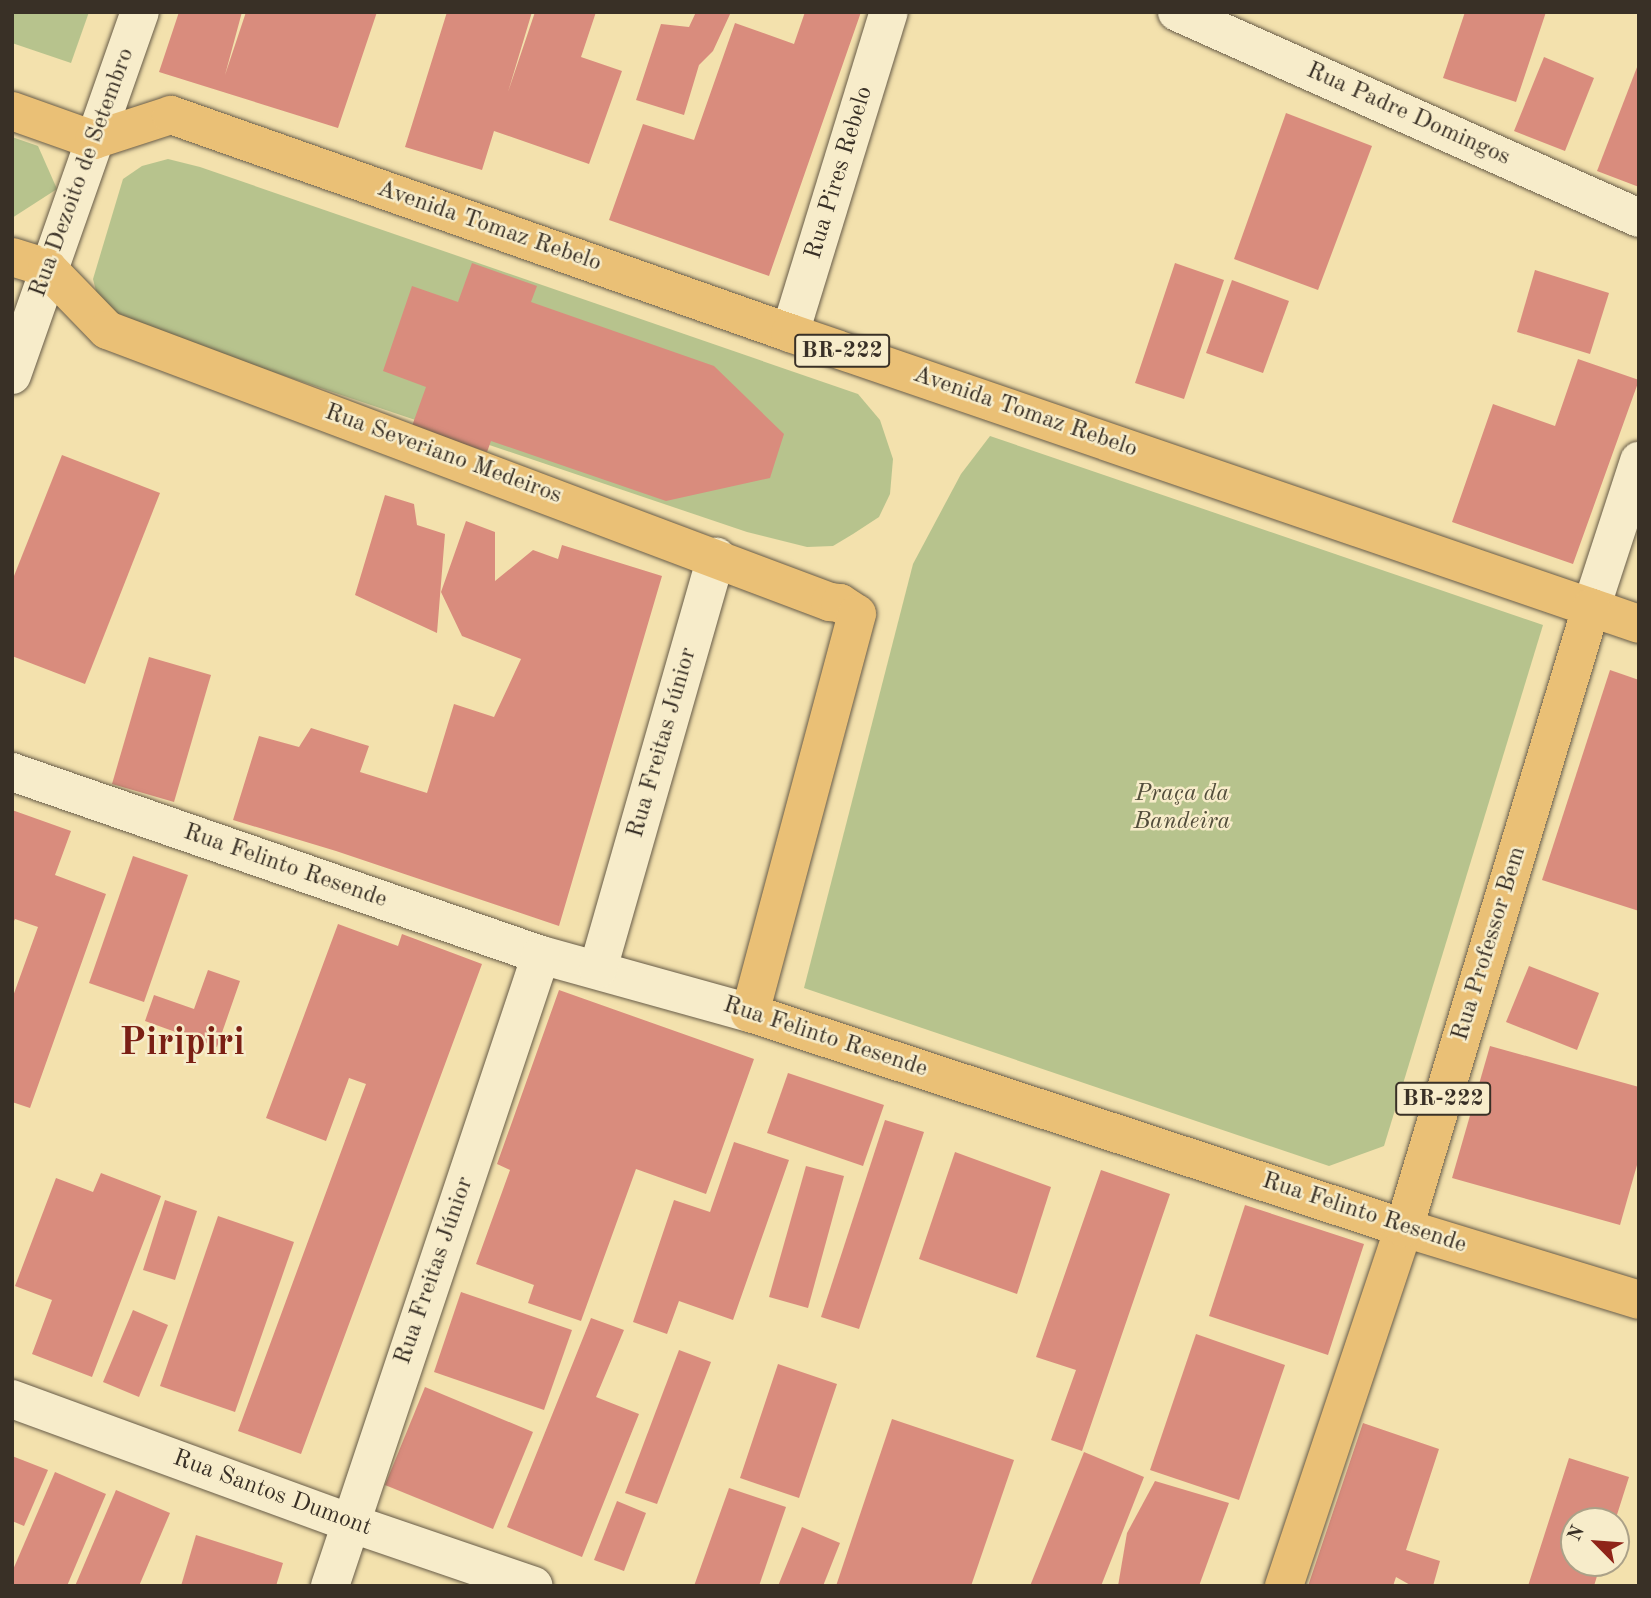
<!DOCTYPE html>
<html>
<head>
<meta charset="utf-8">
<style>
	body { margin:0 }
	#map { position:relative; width:1651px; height:1598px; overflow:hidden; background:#f3e1ad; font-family:"Old Standard TT",serif }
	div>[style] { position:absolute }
	.green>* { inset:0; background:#b7c38d }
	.building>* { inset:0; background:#d98c7d }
	.roads { filter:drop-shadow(0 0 2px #685c48) drop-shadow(0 0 2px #685c48) }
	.minor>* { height:38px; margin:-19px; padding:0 19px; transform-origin:19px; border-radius:19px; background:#f7ecca }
	.major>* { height:38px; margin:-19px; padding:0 19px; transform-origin:19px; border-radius:19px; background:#eac076 }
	span { translate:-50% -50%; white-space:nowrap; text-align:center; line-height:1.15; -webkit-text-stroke:5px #f7ecca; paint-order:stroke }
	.shield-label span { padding:2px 5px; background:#f7ecca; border:2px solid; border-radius:5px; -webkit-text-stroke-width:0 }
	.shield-label { font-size:23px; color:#393026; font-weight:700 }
	.street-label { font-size:24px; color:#393026 }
	.park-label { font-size:24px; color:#524d3b; font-style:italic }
	.town-label { font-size:38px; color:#7a1f14; font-weight:700 }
	.frame { position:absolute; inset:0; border:14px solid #393026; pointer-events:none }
	.north { position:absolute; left:1560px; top:1507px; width:70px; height:70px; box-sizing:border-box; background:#f7ecca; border:2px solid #aba188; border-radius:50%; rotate:295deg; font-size:19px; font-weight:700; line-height:28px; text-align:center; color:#393026 }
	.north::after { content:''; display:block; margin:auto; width:24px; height:32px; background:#8f2418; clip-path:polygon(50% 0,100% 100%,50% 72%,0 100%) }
</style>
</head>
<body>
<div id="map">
	<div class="green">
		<i style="clip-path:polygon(12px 12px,89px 12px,71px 63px,12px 43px)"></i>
		<i style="clip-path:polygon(12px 137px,38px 146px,57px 189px,12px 218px)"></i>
		<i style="clip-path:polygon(168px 159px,200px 167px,858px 394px,880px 420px,893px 459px,890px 494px,879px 517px,853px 534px,833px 546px,807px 547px,747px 532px,116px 319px,99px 303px,93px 279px,123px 179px,142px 166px)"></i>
		<i style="clip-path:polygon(990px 436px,1543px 625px,1384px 1146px,1329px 1166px,804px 988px,913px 564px,961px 474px)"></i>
	</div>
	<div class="building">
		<i style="clip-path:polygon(179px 12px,242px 12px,225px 75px,246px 12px,377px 12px,338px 128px,159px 72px)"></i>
		<i style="clip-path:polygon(447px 12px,532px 12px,508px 92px,535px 12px,596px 12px,581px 57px,622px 71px,589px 164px,494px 131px,482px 170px,405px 147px)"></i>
		<i style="clip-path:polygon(696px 12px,731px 12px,713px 51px,699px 65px,684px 115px,636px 100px,661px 24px,689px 27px)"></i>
		<i style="clip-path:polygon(805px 12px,861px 12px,769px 276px,609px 220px,643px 124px,694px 140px,735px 23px,794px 44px)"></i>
		<i style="clip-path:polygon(1465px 12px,1546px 12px,1516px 102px,1443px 78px)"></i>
		<i style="clip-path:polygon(1544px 57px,1594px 78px,1565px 151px,1514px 131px)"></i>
		<i style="clip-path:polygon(1639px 62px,1639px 187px,1597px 171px)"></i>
		<i style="clip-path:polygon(1286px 113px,1372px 146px,1318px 290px,1234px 259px)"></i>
		<i style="clip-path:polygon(472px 263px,537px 286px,531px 302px,714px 366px,784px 434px,770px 478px,666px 501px,491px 441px,487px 452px,412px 426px,426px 387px,383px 371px,412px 286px,458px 302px)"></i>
		<i style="clip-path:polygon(1175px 263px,1224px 280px,1184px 399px,1135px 383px)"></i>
		<i style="clip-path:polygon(1535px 270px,1609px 293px,1590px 354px,1517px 332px)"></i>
		<i style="clip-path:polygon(1232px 280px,1289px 301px,1263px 373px,1206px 353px)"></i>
		<i style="clip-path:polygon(1578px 359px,1639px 380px,1573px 564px,1452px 522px,1493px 404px,1555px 426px)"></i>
		<i style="clip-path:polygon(62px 455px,160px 493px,85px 684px,12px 656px,12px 581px)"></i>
		<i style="clip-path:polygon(385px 495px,414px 504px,417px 525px,445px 534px,437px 633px,355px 595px)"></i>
		<i style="clip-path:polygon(466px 521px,495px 532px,495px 581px,533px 550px,558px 559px,562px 545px,662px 576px,559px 926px,336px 851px,233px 820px,259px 736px,299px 747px,311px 728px,369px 746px,360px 772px,427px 793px,454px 704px,494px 717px,521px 659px,462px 636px,441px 592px)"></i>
		<i style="clip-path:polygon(149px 657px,211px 675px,174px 802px,112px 784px)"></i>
		<i style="clip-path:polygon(1610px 670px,1639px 680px,1639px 911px,1542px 880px)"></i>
		<i style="clip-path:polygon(12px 810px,71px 831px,55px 875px,106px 894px,30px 1108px,12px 1102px,12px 999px,38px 927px,15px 919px,12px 925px)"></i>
		<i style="clip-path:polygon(133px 856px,188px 875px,144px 1002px,89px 983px)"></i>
		<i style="clip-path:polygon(338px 924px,398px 946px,402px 934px,482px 964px,301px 1454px,238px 1431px,366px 1084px,349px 1078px,326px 1141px,266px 1118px)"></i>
		<i style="clip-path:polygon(1529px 966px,1599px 993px,1577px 1050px,1506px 1022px)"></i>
		<i style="clip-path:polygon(208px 970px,240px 981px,217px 1047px,145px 1021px,154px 995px,194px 1009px)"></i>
		<i style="clip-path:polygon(559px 990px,754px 1059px,706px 1194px,636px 1169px,581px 1321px,528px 1303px,534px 1285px,476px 1264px,510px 1170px,497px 1164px)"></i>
		<i style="clip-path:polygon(1490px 1046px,1639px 1087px,1639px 1158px,1620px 1225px,1452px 1178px)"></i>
		<i style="clip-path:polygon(788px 1073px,884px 1105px,863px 1166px,767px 1133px)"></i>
		<i style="clip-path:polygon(885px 1120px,924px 1132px,859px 1329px,821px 1317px)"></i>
		<i style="clip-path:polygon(734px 1142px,789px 1160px,733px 1320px,679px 1301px,667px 1334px,633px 1322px,674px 1200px,710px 1212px)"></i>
		<i style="clip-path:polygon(955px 1152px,1051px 1187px,1017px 1294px,919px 1259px)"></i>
		<i style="clip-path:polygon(806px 1166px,844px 1176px,808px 1308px,769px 1297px)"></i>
		<i style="clip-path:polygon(1101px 1170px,1170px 1194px,1082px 1451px,1051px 1440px,1076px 1370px,1036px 1357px)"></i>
		<i style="clip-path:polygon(101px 1173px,161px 1196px,92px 1377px,32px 1354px,52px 1300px,15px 1286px,56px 1178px,93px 1192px)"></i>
		<i style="clip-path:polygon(165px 1200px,197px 1211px,175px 1280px,143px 1270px)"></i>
		<i style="clip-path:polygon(1245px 1205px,1364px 1244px,1328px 1355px,1209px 1316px)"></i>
		<i style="clip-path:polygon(218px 1216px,294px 1242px,235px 1412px,160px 1386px)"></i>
		<i style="clip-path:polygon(461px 1292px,572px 1330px,544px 1410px,434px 1372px)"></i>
		<i style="clip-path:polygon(133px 1310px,168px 1325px,139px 1397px,103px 1382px)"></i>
		<i style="clip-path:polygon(591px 1318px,624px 1330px,596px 1397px,639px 1414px,582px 1557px,507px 1527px)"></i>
		<i style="clip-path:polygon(1196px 1334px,1285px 1365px,1239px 1500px,1150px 1470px)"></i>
		<i style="clip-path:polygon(679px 1350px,711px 1362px,657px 1504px,625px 1493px)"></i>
		<i style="clip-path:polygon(778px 1364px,837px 1384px,799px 1498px,740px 1478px)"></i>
		<i style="clip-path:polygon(425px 1387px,533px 1432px,493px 1529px,385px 1485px)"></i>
		<i style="clip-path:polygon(892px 1419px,1014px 1460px,971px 1586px,836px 1586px)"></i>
		<i style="clip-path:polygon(1363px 1423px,1439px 1449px,1406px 1550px,1440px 1561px,1433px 1586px,1412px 1586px,1396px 1577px,1393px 1586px,1308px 1586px)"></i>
		<i style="clip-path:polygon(1084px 1452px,1144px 1477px,1101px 1586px,1030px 1586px)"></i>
		<i style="clip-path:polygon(12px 1456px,48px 1470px,24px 1526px,12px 1521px)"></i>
		<i style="clip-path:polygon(1569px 1458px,1629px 1477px,1615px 1521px,1574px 1521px,1574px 1563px,1601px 1563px,1594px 1586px,1528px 1586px)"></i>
		<i style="clip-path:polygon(55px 1472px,106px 1494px,67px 1586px,12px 1586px,12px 1572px)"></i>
		<i style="clip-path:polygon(1155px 1481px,1229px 1503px,1199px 1586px,1118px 1586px,1127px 1533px)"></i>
		<i style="clip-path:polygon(729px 1488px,786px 1507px,759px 1586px,694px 1586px)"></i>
		<i style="clip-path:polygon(116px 1490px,170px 1513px,139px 1586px,75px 1586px)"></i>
		<i style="clip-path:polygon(617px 1501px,646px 1513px,624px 1571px,594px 1560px)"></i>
		<i style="clip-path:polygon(802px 1527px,840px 1543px,823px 1586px,778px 1586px)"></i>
		<i style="clip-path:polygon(196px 1535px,283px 1563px,276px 1586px,181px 1586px)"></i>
	</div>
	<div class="roads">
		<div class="minor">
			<i style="left:1177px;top:12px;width:506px;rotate:24.03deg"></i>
			<i style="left:790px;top:333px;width:336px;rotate:-72.9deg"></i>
			<i style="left:12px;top:375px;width:385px;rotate:-70.6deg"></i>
			<i style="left:1591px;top:608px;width:155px;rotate:-71.9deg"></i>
			<i style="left:12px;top:772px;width:560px;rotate:19.08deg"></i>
			<i style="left:541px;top:955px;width:217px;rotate:15.5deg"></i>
			<i style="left:598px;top:969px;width:429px;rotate:-74deg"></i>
			<i style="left:12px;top:1399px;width:360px;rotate:20.1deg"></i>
			<i style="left:350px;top:1523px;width:194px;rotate:18.9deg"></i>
			<i style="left:330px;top:1586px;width:665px;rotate:-71.51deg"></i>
		</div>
		<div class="major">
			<i style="left:12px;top:111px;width:87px;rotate:19.5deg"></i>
			<i style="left:94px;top:140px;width:81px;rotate:-18deg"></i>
			<i style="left:171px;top:115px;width:656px;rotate:19.4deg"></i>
			<i style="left:790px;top:333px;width:897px;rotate:18.92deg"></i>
			<i style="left:12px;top:257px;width:37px;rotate:17deg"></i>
			<i style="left:47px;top:268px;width:86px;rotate:45.9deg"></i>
			<i style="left:107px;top:330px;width:772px;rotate:20.62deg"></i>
			<i style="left:830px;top:602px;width:10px;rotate:6deg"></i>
			<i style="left:840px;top:603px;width:20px;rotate:33deg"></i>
			<i style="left:857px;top:614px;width:413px;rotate:105deg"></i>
			<i style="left:750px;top:1013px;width:688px;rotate:18.2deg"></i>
			<i style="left:1404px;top:1228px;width:246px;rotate:17deg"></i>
			<i style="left:1284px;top:1586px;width:378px;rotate:-71.5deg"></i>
			<i style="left:1404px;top:1228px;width:648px;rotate:-73.22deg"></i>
		</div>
	</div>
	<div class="shield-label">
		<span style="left:842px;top:351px">BR-222</span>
		<span style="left:1443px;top:1099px">BR-222</span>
	</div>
	<div class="street-label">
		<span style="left:1408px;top:115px;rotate:24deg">Rua Padre Domingos</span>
		<span style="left:83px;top:173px;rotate:-70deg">Rua Dezoito de Setembro</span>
		<span style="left:840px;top:173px;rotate:-73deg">Rua Pires Rebelo</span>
		<span style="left:489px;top:227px;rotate:19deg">Avenida Tomaz Rebelo</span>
		<span style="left:1025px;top:413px;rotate:19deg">Avenida Tomaz Rebelo</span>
		<span style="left:443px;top:455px;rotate:20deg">Rua Severiano Medeiros</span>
		<span style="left:663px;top:743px;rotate:-74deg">Rua Freitas Júnior</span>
		<span style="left:285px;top:867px;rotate:19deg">Rua Felinto Resende</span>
		<span style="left:1490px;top:944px;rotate:-73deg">Rua Professor Bem</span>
		<span style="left:825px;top:1038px;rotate:18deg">Rua Felinto Resende</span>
		<span style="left:1364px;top:1214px;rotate:18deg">Rua Felinto Resende</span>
		<span style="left:435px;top:1271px;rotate:-71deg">Rua Freitas Júnior</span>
		<span style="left:272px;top:1494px;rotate:20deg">Rua Santos Dumont</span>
	</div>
	<div class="park-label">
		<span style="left:1182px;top:809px">Praça da<br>Bandeira</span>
	</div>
	<div class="town-label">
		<span style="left:182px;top:1045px">Piripiri</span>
	</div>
	<div class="frame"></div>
	<div class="north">N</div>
</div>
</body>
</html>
